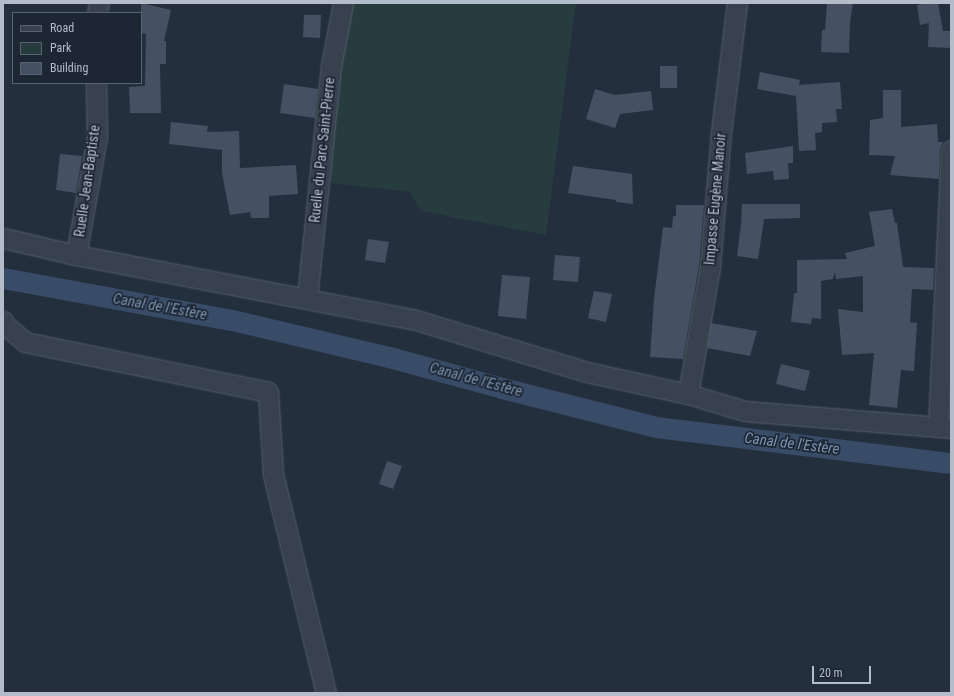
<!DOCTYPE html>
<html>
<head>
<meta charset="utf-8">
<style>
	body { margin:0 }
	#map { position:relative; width:954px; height:696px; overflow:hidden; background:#242f3e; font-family:"Roboto Condensed",sans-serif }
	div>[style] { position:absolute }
	.green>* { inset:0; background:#263c3f }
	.canal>* { height:21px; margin:-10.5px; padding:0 10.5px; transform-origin:10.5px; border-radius:10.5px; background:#394c67 }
	.building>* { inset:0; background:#455162 }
	.roads { filter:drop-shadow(0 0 1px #565f6c) drop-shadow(0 0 1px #565f6c) }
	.minor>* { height:19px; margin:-9.5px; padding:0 9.5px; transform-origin:9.5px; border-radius:9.5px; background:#38414e }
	span { translate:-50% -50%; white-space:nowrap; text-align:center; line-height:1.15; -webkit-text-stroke:3.5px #1d2633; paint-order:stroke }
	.street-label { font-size:14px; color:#b4bcc9 }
	.water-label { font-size:15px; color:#7c92b1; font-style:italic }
	.frame { position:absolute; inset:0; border:4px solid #b4bcc9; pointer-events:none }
	.legend { position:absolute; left:12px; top:12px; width:130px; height:72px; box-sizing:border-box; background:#1d2633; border:1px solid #59626f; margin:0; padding:5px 7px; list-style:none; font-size:12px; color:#b4bcc9 }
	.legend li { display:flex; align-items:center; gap:8px; height:20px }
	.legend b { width:20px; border:1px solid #59626f }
	.scale { position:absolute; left:812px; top:666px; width:59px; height:18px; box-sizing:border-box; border:2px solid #b4bcc9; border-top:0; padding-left:5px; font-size:12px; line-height:14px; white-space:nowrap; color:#b4bcc9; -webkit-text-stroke:3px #1d2633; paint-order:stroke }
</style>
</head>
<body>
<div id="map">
	<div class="green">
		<i style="clip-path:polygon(351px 3px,576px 3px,546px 235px,421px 211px,410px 192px,332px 183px,324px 162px)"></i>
	</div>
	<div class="canal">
		<i style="left:3px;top:278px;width:233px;rotate:10.4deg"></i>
		<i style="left:232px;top:320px;width:161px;rotate:13.3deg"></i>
		<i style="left:389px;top:357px;width:117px;rotate:15.3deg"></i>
		<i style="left:502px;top:388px;width:159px;rotate:14.2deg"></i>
		<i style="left:656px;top:427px;width:297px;rotate:7deg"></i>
	</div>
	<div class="building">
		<i style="clip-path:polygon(141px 3px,171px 10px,164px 41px,166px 41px,166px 64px,160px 64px,161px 113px,130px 113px,129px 87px,145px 86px,146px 34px,141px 33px)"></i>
		<i style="clip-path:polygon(827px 3px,853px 3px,850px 22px,849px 53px,821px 52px,822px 30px,825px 30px)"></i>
		<i style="clip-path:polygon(929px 3px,938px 3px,943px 31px,951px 31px,951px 48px,928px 47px,929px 23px,920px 25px,917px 5px)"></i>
		<i style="clip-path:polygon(304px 15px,321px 15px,320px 38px,303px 37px)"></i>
		<i style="clip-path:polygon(660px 66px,677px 66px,677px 88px,660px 88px)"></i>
		<i style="clip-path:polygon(760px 72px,800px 80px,799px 85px,840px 82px,842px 109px,836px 109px,837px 122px,822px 123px,822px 132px,815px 133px,816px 150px,799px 151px,796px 96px,757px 89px)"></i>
		<i style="clip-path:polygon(284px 84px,318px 89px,315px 118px,280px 113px)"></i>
		<i style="clip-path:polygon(595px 89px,615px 95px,651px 91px,653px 110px,620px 114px,615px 128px,586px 119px)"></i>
		<i style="clip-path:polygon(883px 90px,901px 90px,901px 127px,937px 124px,938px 142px,943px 142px,940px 149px,939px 179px,890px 175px,895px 156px,869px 155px,870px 120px,883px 118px)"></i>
		<i style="clip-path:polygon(171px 122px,208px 126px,207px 132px,239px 131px,240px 168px,296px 165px,298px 194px,269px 196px,269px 218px,251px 218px,250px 212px,230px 215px,222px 173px,222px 150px,169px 144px)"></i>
		<i style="clip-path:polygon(793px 146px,793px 163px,788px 163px,789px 179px,774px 180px,773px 171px,747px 174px,745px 153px)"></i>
		<i style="clip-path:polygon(60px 154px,82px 156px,76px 193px,56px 190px)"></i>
		<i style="clip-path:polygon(573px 166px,632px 174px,633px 204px,616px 202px,616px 200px,568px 193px)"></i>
		<i style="clip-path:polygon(742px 204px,800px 204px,800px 218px,764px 219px,758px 259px,737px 256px,741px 224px)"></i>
		<i style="clip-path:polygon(676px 205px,704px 205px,699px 265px,683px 359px,650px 357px,654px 299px,663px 227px,672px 228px,673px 216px,676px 216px)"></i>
		<i style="clip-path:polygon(892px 209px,895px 223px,897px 223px,903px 267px,934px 268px,933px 290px,912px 289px,910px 322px,917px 323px,914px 371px,901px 370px,897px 408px,869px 405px,874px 353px,842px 355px,838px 309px,863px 312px,863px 276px,836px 279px,835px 272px,833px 279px,821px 281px,821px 319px,812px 318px,811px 324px,791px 322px,794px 293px,797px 293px,797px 260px,847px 259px,845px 253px,875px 246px,869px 212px)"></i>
		<i style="clip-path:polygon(368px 239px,389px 242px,385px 263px,365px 260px)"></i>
		<i style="clip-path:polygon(555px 255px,580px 257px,578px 282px,553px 280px)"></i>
		<i style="clip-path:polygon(502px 275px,530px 277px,526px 319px,498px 316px)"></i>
		<i style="clip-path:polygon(594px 291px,612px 294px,606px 322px,588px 318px)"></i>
		<i style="clip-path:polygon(711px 323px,757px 331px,750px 356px,707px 348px)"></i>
		<i style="clip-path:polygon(781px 364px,810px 371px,805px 391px,776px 384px)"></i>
		<i style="clip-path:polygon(387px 461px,402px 466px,393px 489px,379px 484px)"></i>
	</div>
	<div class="roads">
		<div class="minor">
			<i style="left:97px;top:13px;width:10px;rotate:-79deg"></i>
			<i style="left:3px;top:238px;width:75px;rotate:13.1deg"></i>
			<i style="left:76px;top:255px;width:346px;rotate:10.8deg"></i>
			<i style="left:416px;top:320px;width:179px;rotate:16.9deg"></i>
			<i style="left:587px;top:372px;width:103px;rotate:12.3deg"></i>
			<i style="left:688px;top:394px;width:59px;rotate:16.6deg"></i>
			<i style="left:745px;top:411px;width:207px;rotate:4.7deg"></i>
			<i style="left:76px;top:255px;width:120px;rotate:-79.9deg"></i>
			<i style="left:97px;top:137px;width:54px;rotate:-91.1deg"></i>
			<i style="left:307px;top:298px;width:233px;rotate:-84.1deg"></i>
			<i style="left:331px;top:66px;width:64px;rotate:-79.2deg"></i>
			<i style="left:3px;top:321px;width:6px;rotate:59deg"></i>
			<i style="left:6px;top:326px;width:25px;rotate:40deg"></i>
			<i style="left:25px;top:342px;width:248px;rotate:11.6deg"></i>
			<i style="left:268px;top:392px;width:82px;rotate:86.5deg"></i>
			<i style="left:273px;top:474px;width:225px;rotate:76.4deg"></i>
			<i style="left:688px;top:394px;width:130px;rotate:-80.2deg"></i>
			<i style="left:710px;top:266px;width:133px;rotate:-85.3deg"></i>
			<i style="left:721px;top:133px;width:131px;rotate:-83deg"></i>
			<i style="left:938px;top:427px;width:277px;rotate:-87.3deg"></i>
		</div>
	</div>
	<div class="street-label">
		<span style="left:322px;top:150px;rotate:-84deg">Ruelle du Parc Saint-Pierre</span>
		<span style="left:87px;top:181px;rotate:-82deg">Ruelle Jean-Baptiste</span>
		<span style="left:715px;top:199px;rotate:-85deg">Impasse Eugène Manoir</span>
	</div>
	<div class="water-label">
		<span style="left:160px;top:307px;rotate:10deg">Canal de l'Estère</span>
		<span style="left:476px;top:380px;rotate:15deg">Canal de l'Estère</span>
		<span style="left:792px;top:444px;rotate:7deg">Canal de l'Estère</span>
	</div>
	<div class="frame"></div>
	<ul class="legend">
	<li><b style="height:5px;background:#38414e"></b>Road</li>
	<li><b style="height:11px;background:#263c3f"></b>Park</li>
	<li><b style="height:11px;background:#455162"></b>Building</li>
	</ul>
	<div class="scale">20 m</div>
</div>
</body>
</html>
